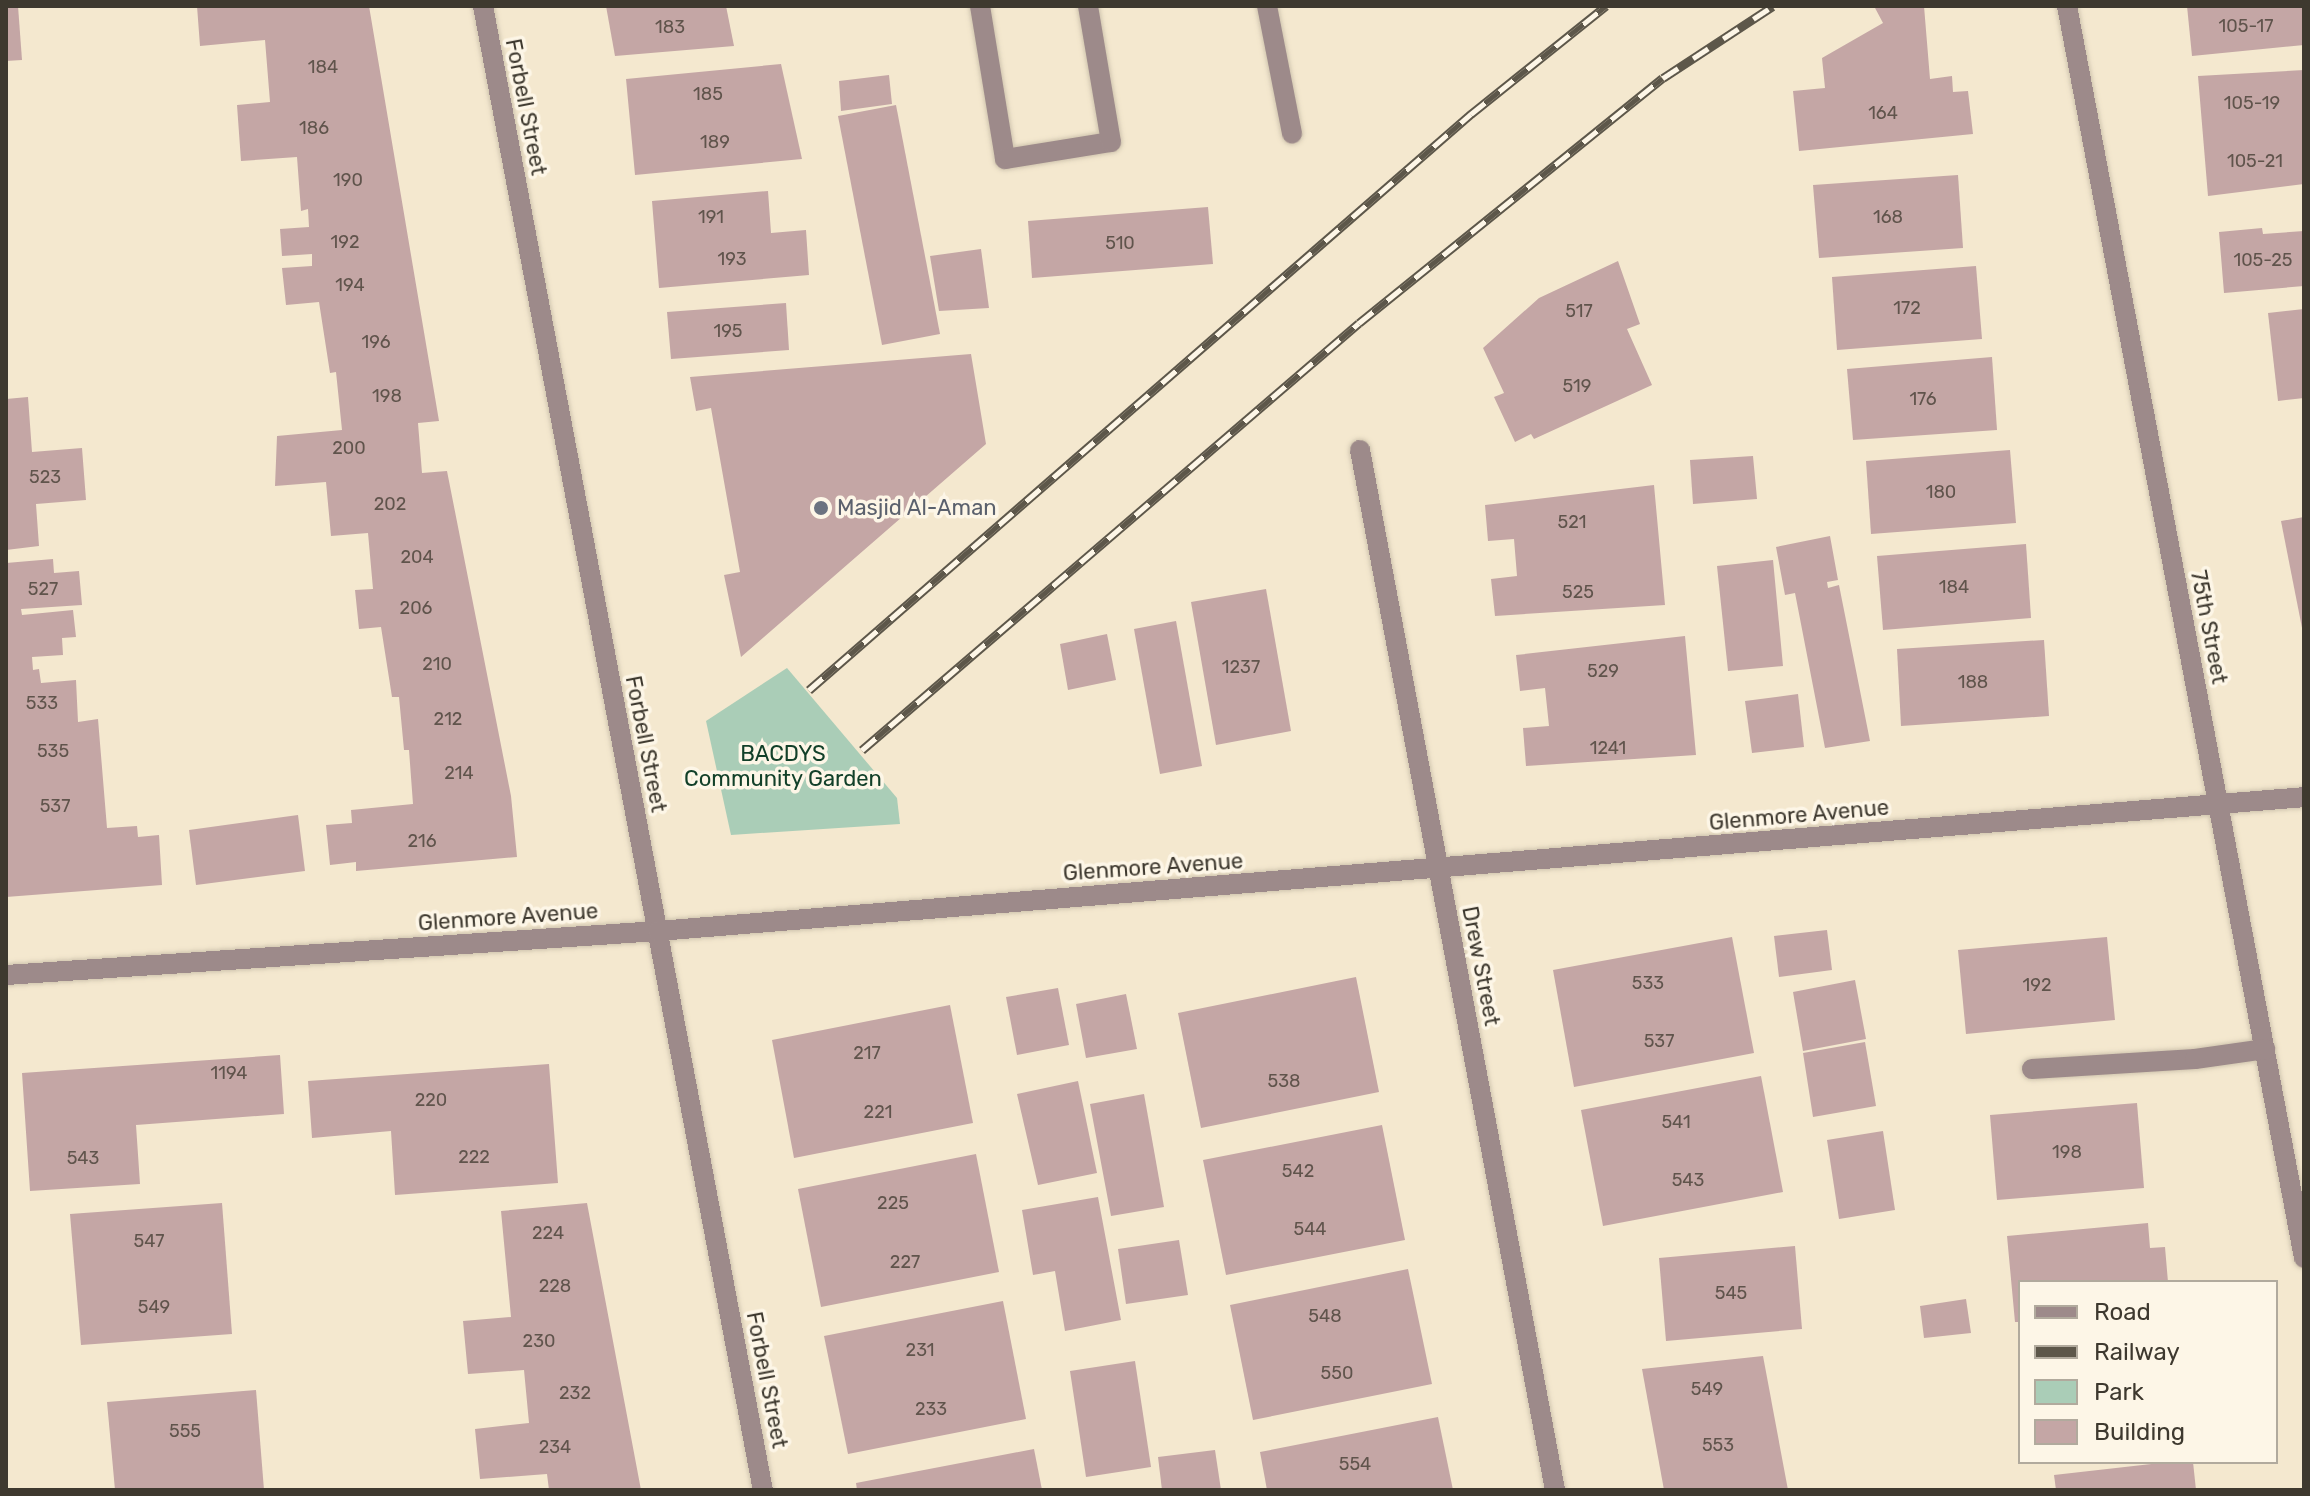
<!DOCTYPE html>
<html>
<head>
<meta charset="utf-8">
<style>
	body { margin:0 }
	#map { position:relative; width:2310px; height:1496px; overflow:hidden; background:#f4e8cf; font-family:Rubik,sans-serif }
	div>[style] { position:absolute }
	.green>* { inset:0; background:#aacdb7 }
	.building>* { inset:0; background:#c4a6a5 }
	.roads { filter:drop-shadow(0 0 2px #d0c5af) drop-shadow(0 0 2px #d0c5af) }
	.minor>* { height:20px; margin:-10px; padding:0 10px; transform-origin:10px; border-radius:10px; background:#9d8a8a }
	.rail>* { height:9px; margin-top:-4.5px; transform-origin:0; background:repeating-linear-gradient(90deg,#fdf6e7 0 18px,#5d574a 0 36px); box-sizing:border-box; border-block:2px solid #5d574a }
	.dots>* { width:22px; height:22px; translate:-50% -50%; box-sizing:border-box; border:4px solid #fdf6e7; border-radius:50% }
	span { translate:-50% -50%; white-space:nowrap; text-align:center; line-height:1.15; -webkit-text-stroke:7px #fdf6e7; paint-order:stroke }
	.number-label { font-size:18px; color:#60544c }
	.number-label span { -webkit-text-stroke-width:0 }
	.street-label { font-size:22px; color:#3e392f }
	.worship-label { font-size:22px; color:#5b616d }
	.left { translate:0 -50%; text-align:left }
	.park-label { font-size:22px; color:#124029 }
	.frame { position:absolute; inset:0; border:8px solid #3e392f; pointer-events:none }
	.legend { position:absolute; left:2018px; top:1280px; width:260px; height:184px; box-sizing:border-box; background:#fdf6e7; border:2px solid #b1aa9d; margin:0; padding:10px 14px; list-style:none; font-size:24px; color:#3e392f }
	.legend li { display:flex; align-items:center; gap:16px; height:40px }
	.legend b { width:40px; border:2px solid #b1aa9d }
</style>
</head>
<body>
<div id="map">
	<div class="green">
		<i style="clip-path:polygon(787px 668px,897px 798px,900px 824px,731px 835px,706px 721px)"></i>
	</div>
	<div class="building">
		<i style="clip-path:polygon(6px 6px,18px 6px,22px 60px,6px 61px)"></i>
		<i style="clip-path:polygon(197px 6px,369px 6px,439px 421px,418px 423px,422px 473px,447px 471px,511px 796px,517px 857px,356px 871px,356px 862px,330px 865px,326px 825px,352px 823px,351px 810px,413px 804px,409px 750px,404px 750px,399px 697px,392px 697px,381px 627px,359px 629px,355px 590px,373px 589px,368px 533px,331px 536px,326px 482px,275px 486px,277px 436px,342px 430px,336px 372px,330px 373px,319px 302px,286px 305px,282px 268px,312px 266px,312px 254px,282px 256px,280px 229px,309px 227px,308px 209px,301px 211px,297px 157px,241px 161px,237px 105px,270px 102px,265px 40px,200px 46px)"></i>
		<i style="clip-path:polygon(726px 6px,734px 46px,615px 56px,606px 6px)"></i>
		<i style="clip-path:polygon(1874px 6px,1924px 6px,1930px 79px,1952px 76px,1953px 92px,1968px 91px,1973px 134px,1799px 151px,1793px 91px,1825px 88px,1822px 58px,1883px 23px)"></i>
		<i style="clip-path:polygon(2187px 6px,2304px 6px,2304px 45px,2192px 56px)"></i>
		<i style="clip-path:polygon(781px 64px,802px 159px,635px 175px,626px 79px)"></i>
		<i style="clip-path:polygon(2304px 70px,2304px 184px,2208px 196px,2198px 76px)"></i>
		<i style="clip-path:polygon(889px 75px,892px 104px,841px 111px,839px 81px)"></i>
		<i style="clip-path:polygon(896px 105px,940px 334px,882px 345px,838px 116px)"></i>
		<i style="clip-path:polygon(1958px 175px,1963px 248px,1819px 258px,1813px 185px)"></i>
		<i style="clip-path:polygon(768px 191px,771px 233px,806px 230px,809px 275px,659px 288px,652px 201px)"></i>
		<i style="clip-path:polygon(1208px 207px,1213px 264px,1032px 278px,1028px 221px)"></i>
		<i style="clip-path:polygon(2262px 228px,2263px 234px,2304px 231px,2304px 286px,2224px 293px,2219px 232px)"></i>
		<i style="clip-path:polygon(981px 249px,989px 308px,939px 311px,930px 256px)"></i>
		<i style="clip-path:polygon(1618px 261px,1640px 324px,1627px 329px,1652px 385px,1534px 439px,1531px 434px,1515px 442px,1494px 397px,1504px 393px,1483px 348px,1539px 298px)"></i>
		<i style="clip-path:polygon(1976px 266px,1982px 339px,1837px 350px,1832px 277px)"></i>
		<i style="clip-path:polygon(786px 303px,789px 350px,671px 359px,667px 312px)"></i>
		<i style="clip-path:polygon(2304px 309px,2304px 398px,2278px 401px,2268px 313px)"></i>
		<i style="clip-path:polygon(971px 354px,986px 444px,741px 657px,724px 575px,740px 572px,711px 408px,696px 411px,690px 377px)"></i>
		<i style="clip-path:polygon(1992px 357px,1997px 430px,1853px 440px,1847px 369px)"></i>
		<i style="clip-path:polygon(28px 397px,32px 452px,82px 448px,86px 500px,36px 504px,39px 546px,6px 550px,6px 399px)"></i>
		<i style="clip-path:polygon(2010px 450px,2016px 523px,1871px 534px,1866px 461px)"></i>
		<i style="clip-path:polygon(1753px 456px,1757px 499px,1693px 504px,1690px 460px)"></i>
		<i style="clip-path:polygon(1654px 485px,1665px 605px,1495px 616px,1491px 579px,1517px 576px,1514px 539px,1488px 541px,1485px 505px)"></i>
		<i style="clip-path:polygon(2304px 517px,2304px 633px,2303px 633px,2281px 521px)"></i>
		<i style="clip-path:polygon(1830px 536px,1838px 580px,1827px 582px,1828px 588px,1839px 585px,1870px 741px,1825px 748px,1795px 593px,1785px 595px,1776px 547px)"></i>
		<i style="clip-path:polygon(2026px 544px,2031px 618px,1883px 630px,1877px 556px)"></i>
		<i style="clip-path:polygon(53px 559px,54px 573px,79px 571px,82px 605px,21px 609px,22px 615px,73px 610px,76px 637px,62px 638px,63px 655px,32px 657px,33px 670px,39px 669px,41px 683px,76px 680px,78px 722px,98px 719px,107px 828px,137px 826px,138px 837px,159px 835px,162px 885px,6px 897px,6px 563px)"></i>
		<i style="clip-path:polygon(1773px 560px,1783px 666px,1728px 671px,1717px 566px)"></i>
		<i style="clip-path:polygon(1266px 589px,1291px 731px,1216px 745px,1191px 602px)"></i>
		<i style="clip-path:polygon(1176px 621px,1202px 766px,1160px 774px,1134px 629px)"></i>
		<i style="clip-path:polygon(1107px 634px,1116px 680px,1068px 690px,1060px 644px)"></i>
		<i style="clip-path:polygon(1685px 636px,1696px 755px,1526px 766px,1523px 728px,1549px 726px,1545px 688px,1520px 691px,1516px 655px)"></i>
		<i style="clip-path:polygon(2044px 640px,2049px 716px,1901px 726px,1897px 649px)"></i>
		<i style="clip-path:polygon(1798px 694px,1804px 747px,1752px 753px,1745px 701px)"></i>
		<i style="clip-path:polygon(298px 815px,305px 871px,196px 885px,189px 830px)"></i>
		<i style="clip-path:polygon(1827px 930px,1832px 970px,1779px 977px,1774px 936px)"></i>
		<i style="clip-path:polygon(1732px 937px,1754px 1053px,1574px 1087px,1553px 970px)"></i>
		<i style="clip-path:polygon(2107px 937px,2115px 1020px,1966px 1034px,1958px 950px)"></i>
		<i style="clip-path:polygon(1356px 977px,1379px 1092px,1201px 1128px,1178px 1013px)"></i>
		<i style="clip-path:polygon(1855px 980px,1866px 1039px,1803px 1051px,1793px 992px)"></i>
		<i style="clip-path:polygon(1058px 988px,1069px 1045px,1017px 1055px,1006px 997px)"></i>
		<i style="clip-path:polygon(1126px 994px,1137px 1049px,1086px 1058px,1076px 1004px)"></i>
		<i style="clip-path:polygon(950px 1005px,973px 1123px,794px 1158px,772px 1040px)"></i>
		<i style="clip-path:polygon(1865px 1042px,1876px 1106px,1813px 1117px,1803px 1053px)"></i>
		<i style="clip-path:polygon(280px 1055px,284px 1114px,136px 1125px,140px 1184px,30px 1191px,22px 1073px)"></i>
		<i style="clip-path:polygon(549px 1064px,558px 1183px,395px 1195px,391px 1131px,312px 1138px,308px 1081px)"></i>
		<i style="clip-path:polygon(1761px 1076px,1783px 1192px,1603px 1226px,1581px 1110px)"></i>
		<i style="clip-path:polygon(1078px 1081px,1097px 1173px,1038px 1185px,1017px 1094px)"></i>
		<i style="clip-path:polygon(1144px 1094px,1164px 1207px,1111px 1216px,1090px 1104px)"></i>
		<i style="clip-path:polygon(2137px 1103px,2144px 1188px,1997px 1200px,1990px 1115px)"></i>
		<i style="clip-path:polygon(1382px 1125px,1405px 1240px,1226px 1275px,1203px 1160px)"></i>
		<i style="clip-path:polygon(1883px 1131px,1895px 1210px,1839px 1219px,1827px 1140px)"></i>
		<i style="clip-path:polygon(976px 1154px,999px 1272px,821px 1307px,798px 1189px)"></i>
		<i style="clip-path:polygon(1098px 1197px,1121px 1320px,1065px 1331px,1055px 1271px,1033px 1275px,1022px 1210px)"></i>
		<i style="clip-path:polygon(222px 1203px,232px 1334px,81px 1345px,70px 1214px)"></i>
		<i style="clip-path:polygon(587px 1203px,641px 1490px,549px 1490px,547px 1474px,480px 1479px,475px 1429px,529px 1423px,524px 1370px,468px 1374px,463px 1321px,511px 1317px,501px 1211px)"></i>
		<i style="clip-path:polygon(2148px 1223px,2150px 1248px,2165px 1247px,2168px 1282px,2020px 1282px,2020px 1322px,2015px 1322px,2007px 1236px)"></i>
		<i style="clip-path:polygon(1179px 1240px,1188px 1295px,1126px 1304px,1118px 1249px)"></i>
		<i style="clip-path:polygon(1795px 1246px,1802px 1329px,1666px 1341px,1659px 1258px)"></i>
		<i style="clip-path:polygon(1408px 1269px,1432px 1384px,1253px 1420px,1230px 1305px)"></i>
		<i style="clip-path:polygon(1966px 1299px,1971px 1333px,1924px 1338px,1920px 1306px)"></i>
		<i style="clip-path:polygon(1003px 1301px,1026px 1419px,848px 1454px,824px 1336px)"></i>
		<i style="clip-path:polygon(1763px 1356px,1788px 1490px,1664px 1490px,1642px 1369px)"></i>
		<i style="clip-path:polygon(1135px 1361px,1151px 1467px,1086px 1477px,1070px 1371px)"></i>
		<i style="clip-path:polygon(256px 1390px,264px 1490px,115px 1490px,107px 1402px)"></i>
		<i style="clip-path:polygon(1438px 1417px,1453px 1490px,1267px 1490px,1260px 1452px)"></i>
		<i style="clip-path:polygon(1034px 1449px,1042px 1490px,857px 1490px,856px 1483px)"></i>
		<i style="clip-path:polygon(1215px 1450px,1221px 1490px,1162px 1490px,1158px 1457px)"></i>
		<i style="clip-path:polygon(2169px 1462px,2193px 1462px,2196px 1490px,2056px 1490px,2054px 1475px)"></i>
	</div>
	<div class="roads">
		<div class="minor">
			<i style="left:483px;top:6px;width:1510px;rotate:79.32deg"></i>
			<i style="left:980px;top:6px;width:155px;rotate:80.7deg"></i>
			<i style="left:1005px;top:159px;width:107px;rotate:-9.1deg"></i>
			<i style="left:1111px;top:142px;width:138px;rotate:-99.6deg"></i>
			<i style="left:1267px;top:6px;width:130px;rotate:78.9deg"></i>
			<i style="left:2067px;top:6px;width:1274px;rotate:79.28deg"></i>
			<i style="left:1360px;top:450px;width:1058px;rotate:79.38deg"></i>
			<i style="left:6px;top:975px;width:653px;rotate:-3.86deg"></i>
			<i style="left:658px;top:931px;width:1651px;rotate:-4.65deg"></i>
			<i style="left:2032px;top:1069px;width:163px;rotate:-3.5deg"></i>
			<i style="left:2195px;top:1059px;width:71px;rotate:-8.1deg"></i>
		</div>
	</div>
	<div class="rail">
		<i style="left:809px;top:690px;width:878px;rotate:-41.03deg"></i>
		<i style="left:1471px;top:114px;width:173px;rotate:-38.7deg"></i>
		<i style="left:862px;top:750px;width:655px;rotate:-40.67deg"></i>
		<i style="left:1359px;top:323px;width:390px;rotate:-38.9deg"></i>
		<i style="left:1663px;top:78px;width:131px;rotate:-33.2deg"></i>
	</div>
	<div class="dots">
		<i style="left:821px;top:508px;background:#6b7280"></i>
	</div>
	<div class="number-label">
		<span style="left:2246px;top:26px">105-17</span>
		<span style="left:670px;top:27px">183</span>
		<span style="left:323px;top:67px">184</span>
		<span style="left:708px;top:94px">185</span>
		<span style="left:2252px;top:103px">105-19</span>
		<span style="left:1883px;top:113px">164</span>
		<span style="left:314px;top:128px">186</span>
		<span style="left:715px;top:142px">189</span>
		<span style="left:2255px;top:161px">105-21</span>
		<span style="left:348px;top:180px">190</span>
		<span style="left:711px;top:217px">191</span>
		<span style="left:1888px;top:217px">168</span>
		<span style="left:345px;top:242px">192</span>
		<span style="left:1120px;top:243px">510</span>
		<span style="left:732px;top:259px">193</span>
		<span style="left:2263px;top:260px">105-25</span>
		<span style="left:350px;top:285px">194</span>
		<span style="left:1907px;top:308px">172</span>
		<span style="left:1579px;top:311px">517</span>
		<span style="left:728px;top:331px">195</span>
		<span style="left:376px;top:342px">196</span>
		<span style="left:1577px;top:386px">519</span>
		<span style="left:387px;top:396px">198</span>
		<span style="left:1923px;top:399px">176</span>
		<span style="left:349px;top:448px">200</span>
		<span style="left:45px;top:477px">523</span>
		<span style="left:1941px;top:492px">180</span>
		<span style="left:390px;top:504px">202</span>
		<span style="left:1572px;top:522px">521</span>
		<span style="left:417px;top:557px">204</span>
		<span style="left:1954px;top:587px">184</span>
		<span style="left:43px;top:589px">527</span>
		<span style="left:1578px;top:592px">525</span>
		<span style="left:416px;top:608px">206</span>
		<span style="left:437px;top:664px">210</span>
		<span style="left:1241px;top:667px">1237</span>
		<span style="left:1603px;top:671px">529</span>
		<span style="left:1973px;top:682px">188</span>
		<span style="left:42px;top:703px">533</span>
		<span style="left:448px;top:719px">212</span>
		<span style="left:1608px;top:748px">1241</span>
		<span style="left:53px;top:751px">535</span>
		<span style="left:459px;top:773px">214</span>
		<span style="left:55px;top:806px">537</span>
		<span style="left:422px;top:841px">216</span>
		<span style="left:1648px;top:983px">533</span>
		<span style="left:2037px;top:985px">192</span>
		<span style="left:1659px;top:1041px">537</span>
		<span style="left:867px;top:1053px">217</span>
		<span style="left:229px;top:1073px">1194</span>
		<span style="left:1284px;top:1081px">538</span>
		<span style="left:431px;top:1100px">220</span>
		<span style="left:878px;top:1112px">221</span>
		<span style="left:1676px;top:1122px">541</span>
		<span style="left:2067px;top:1152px">198</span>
		<span style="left:474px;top:1157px">222</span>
		<span style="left:83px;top:1158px">543</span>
		<span style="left:1298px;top:1171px">542</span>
		<span style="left:1688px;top:1180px">543</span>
		<span style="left:893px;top:1203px">225</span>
		<span style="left:1310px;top:1229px">544</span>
		<span style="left:548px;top:1233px">224</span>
		<span style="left:149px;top:1241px">547</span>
		<span style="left:905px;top:1262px">227</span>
		<span style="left:555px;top:1286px">228</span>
		<span style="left:1731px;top:1293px">545</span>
		<span style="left:154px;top:1307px">549</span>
		<span style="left:1325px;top:1316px">548</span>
		<span style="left:539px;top:1341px">230</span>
		<span style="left:920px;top:1350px">231</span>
		<span style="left:1337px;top:1373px">550</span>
		<span style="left:1707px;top:1389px">549</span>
		<span style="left:575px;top:1393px">232</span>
		<span style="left:931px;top:1409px">233</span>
		<span style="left:185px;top:1431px">555</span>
		<span style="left:1718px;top:1445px">553</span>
		<span style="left:555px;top:1447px">234</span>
		<span style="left:1355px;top:1464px">554</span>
	</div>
	<div class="street-label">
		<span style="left:526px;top:107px;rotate:79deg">Forbell Street</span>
		<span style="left:2209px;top:627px;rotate:79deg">75th Street</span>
		<span style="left:646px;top:744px;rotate:79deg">Forbell Street</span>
		<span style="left:1799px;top:815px;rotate:-5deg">Glenmore Avenue</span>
		<span style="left:1153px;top:867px;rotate:-4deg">Glenmore Avenue</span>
		<span style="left:508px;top:917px;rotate:-4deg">Glenmore Avenue</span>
		<span style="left:1481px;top:966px;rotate:79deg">Drew Street</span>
		<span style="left:767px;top:1380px;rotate:79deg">Forbell Street</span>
	</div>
	<div class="worship-label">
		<span class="left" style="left:837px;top:508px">Masjid Al-Aman</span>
	</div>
	<div class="park-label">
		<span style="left:783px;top:766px">BACDYS<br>Community Garden</span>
	</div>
	<div class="frame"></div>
	<ul class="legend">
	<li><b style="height:10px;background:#9d8a8a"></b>Road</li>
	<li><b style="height:10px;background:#5d574a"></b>Railway</li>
	<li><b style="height:22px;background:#aacdb7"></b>Park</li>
	<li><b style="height:22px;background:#c4a6a5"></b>Building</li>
	</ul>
</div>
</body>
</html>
